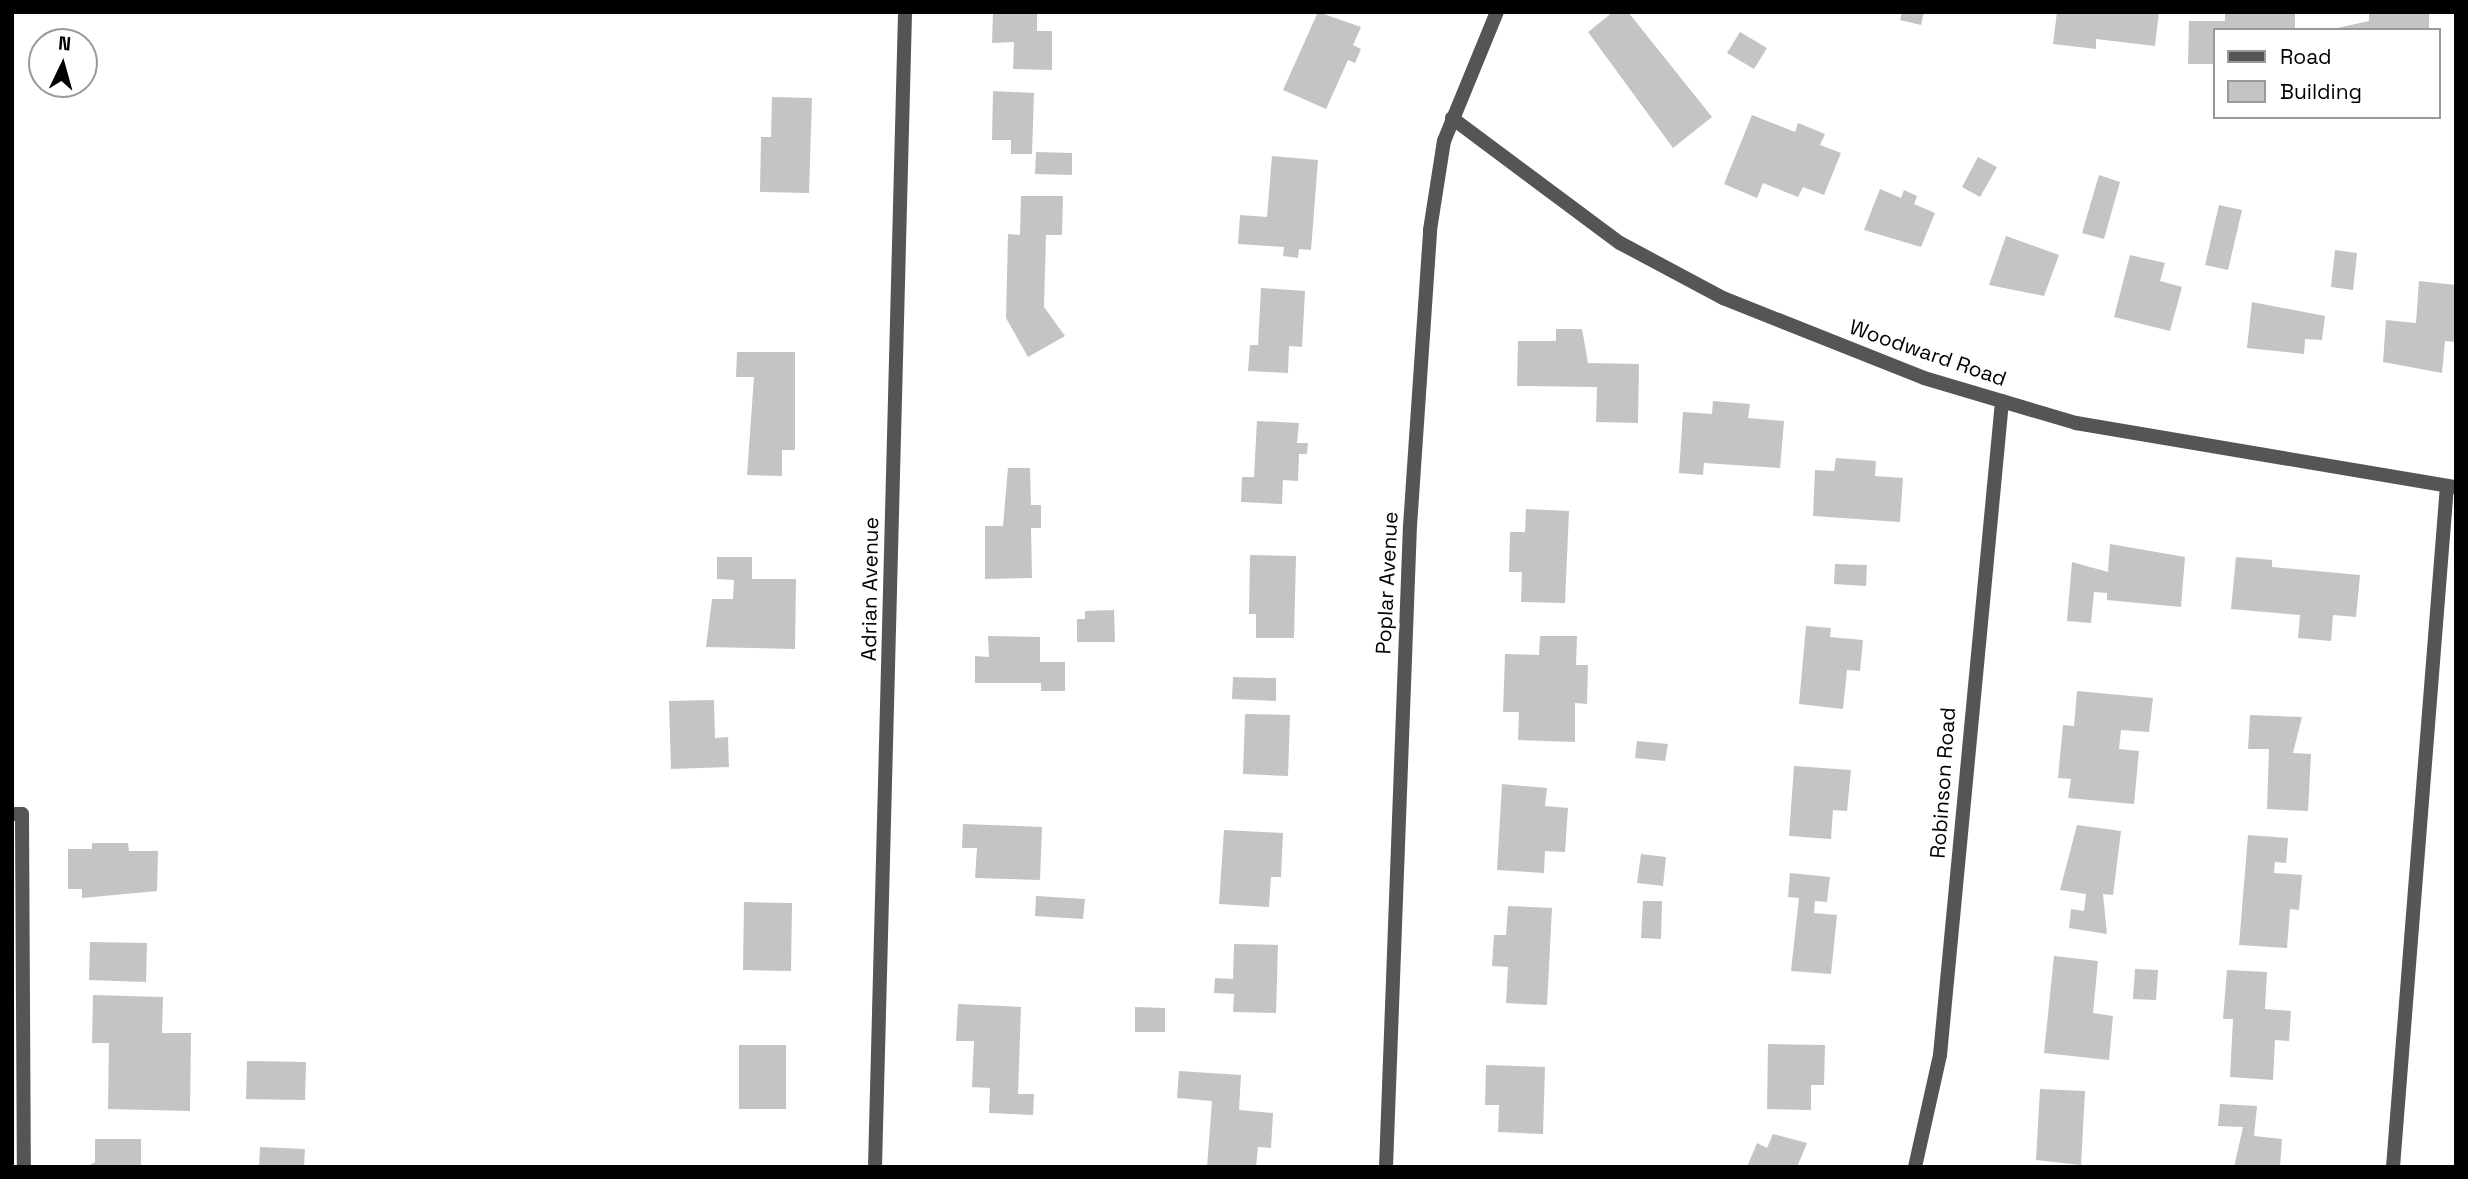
<!DOCTYPE html>
<html>
<head>
<meta charset="utf-8">
<style>
	body { margin:0 }
	#map { position:relative; width:2468px; height:1179px; overflow:hidden; background:#fff; font-family:"Space Grotesk",sans-serif }
	div>[style] { position:absolute }
	.building>* { inset:0; background:#c4c4c4 }
	.minor>* { height:14px; margin:-7px; padding:0 7px; transform-origin:7px; border-radius:7px; background:#555 }
	span { translate:-50% -50%; white-space:nowrap; text-align:center; line-height:1.15; -webkit-text-stroke:7px #fff; paint-order:stroke }
	.street-label { font-size:21px; color:#000 }
	.frame { position:absolute; inset:0; border:14px solid #000; pointer-events:none }
	.legend { position:absolute; left:2213px; top:28px; width:228px; height:91px; box-sizing:border-box; background:#fff; border:2px solid #999; margin:0; padding:9px 12px; list-style:none; font-size:21px; color:#000 }
	.legend li { display:flex; align-items:center; gap:14px; height:35px }
	.legend b { width:35px; border:2px solid #999 }
	.north { position:absolute; left:28px; top:28px; width:70px; height:70px; box-sizing:border-box; background:#fff; border:2px solid #999; border-radius:50%; rotate:5deg; font-size:19px; font-weight:700; line-height:28px; text-align:center; color:#000 }
	.north::after { content:''; display:block; margin:auto; width:24px; height:32px; background:#000; clip-path:polygon(50% 0,100% 100%,50% 72%,0 100%) }
</style>
</head>
<body>
<div id="map">
	<div class="building">
		<i style="clip-path:polygon(993px 12px,1037px 12px,1037px 31px,1052px 31px,1052px 70px,1013px 69px,1014px 42px,992px 43px)"></i>
		<i style="clip-path:polygon(1318px 12px,1361px 27px,1353px 45px,1361px 49px,1355px 63px,1348px 60px,1326px 109px,1283px 90px)"></i>
		<i style="clip-path:polygon(1613px 12px,1628px 12px,1712px 117px,1673px 148px,1588px 32px)"></i>
		<i style="clip-path:polygon(1902px 12px,1924px 12px,1921px 25px,1900px 20px)"></i>
		<i style="clip-path:polygon(2057px 12px,2159px 12px,2155px 46px,2096px 39px,2096px 49px,2053px 44px)"></i>
		<i style="clip-path:polygon(2225px 12px,2295px 12px,2295px 30px,2214px 30px,2214px 64px,2188px 64px,2189px 21px,2225px 21px)"></i>
		<i style="clip-path:polygon(2369px 12px,2429px 13px,2429px 30px,2328px 30px,2369px 21px)"></i>
		<i style="clip-path:polygon(1740px 32px,1767px 48px,1754px 69px,1727px 53px)"></i>
		<i style="clip-path:polygon(993px 91px,1034px 93px,1032px 154px,1011px 154px,1011px 140px,992px 140px)"></i>
		<i style="clip-path:polygon(772px 97px,812px 98px,809px 193px,760px 192px,761px 137px,771px 137px)"></i>
		<i style="clip-path:polygon(1752px 115px,1795px 132px,1798px 123px,1825px 134px,1820px 145px,1841px 153px,1824px 195px,1803px 187px,1798px 197px,1763px 183px,1757px 198px,1724px 184px)"></i>
		<i style="clip-path:polygon(1036px 152px,1072px 153px,1072px 175px,1035px 174px)"></i>
		<i style="clip-path:polygon(1272px 156px,1318px 160px,1311px 250px,1299px 249px,1298px 258px,1283px 256px,1284px 247px,1238px 244px,1240px 215px,1267px 217px)"></i>
		<i style="clip-path:polygon(1978px 157px,1997px 167px,1980px 197px,1962px 187px)"></i>
		<i style="clip-path:polygon(2099px 175px,2120px 182px,2104px 239px,2082px 233px)"></i>
		<i style="clip-path:polygon(1880px 189px,1901px 198px,1904px 190px,1917px 196px,1914px 204px,1935px 213px,1921px 247px,1864px 230px)"></i>
		<i style="clip-path:polygon(1021px 196px,1063px 196px,1062px 235px,1046px 235px,1044px 307px,1065px 336px,1028px 357px,1006px 318px,1008px 234px,1020px 235px)"></i>
		<i style="clip-path:polygon(2219px 205px,2242px 210px,2228px 270px,2205px 265px)"></i>
		<i style="clip-path:polygon(2006px 236px,2059px 255px,2044px 296px,1989px 285px)"></i>
		<i style="clip-path:polygon(2335px 250px,2357px 253px,2353px 290px,2331px 287px)"></i>
		<i style="clip-path:polygon(2130px 255px,2165px 263px,2160px 281px,2182px 287px,2170px 331px,2114px 317px)"></i>
		<i style="clip-path:polygon(2419px 281px,2456px 285px,2456px 342px,2445px 341px,2442px 373px,2383px 362px,2386px 320px,2416px 323px)"></i>
		<i style="clip-path:polygon(1261px 288px,1305px 291px,1302px 347px,1289px 346px,1288px 373px,1248px 371px,1250px 345px,1258px 345px)"></i>
		<i style="clip-path:polygon(2252px 302px,2325px 316px,2322px 340px,2305px 339px,2304px 354px,2247px 348px)"></i>
		<i style="clip-path:polygon(1556px 329px,1582px 329px,1588px 363px,1639px 364px,1638px 423px,1596px 422px,1597px 387px,1517px 386px,1518px 341px,1556px 341px)"></i>
		<i style="clip-path:polygon(737px 352px,795px 352px,795px 450px,782px 450px,782px 476px,747px 475px,754px 377px,736px 377px)"></i>
		<i style="clip-path:polygon(1713px 401px,1750px 404px,1748px 418px,1784px 421px,1780px 468px,1704px 463px,1703px 475px,1679px 473px,1683px 412px,1712px 414px)"></i>
		<i style="clip-path:polygon(1257px 421px,1299px 423px,1297px 443px,1308px 443px,1307px 454px,1299px 454px,1298px 481px,1283px 480px,1282px 504px,1241px 502px,1242px 477px,1254px 477px)"></i>
		<i style="clip-path:polygon(1836px 458px,1876px 461px,1875px 476px,1903px 478px,1900px 522px,1813px 516px,1815px 470px,1834px 471px)"></i>
		<i style="clip-path:polygon(1008px 468px,1030px 468px,1031px 505px,1041px 505px,1041px 528px,1031px 528px,1032px 578px,985px 579px,985px 526px,1003px 526px)"></i>
		<i style="clip-path:polygon(1526px 509px,1569px 511px,1565px 603px,1521px 602px,1522px 572px,1509px 572px,1510px 532px,1525px 532px)"></i>
		<i style="clip-path:polygon(2110px 544px,2185px 557px,2181px 607px,2107px 600px,2107px 593px,2094px 592px,2091px 623px,2067px 621px,2072px 562px,2108px 572px)"></i>
		<i style="clip-path:polygon(1250px 555px,1296px 556px,1294px 638px,1256px 638px,1256px 614px,1249px 614px)"></i>
		<i style="clip-path:polygon(717px 557px,752px 557px,752px 579px,796px 579px,795px 649px,706px 647px,712px 599px,733px 599px,734px 580px,717px 579px)"></i>
		<i style="clip-path:polygon(2236px 557px,2272px 560px,2272px 567px,2360px 575px,2356px 617px,2333px 615px,2331px 641px,2298px 638px,2300px 615px,2231px 609px)"></i>
		<i style="clip-path:polygon(1835px 564px,1867px 565px,1866px 586px,1834px 584px)"></i>
		<i style="clip-path:polygon(1114px 610px,1115px 642px,1077px 642px,1077px 619px,1085px 619px,1085px 611px)"></i>
		<i style="clip-path:polygon(1806px 626px,1831px 628px,1830px 637px,1863px 640px,1860px 671px,1847px 670px,1843px 709px,1799px 704px)"></i>
		<i style="clip-path:polygon(988px 636px,1040px 637px,1040px 662px,1065px 662px,1065px 691px,1041px 691px,1041px 683px,975px 683px,975px 656px,989px 657px)"></i>
		<i style="clip-path:polygon(1540px 636px,1577px 636px,1576px 665px,1588px 665px,1587px 704px,1575px 703px,1575px 742px,1518px 740px,1519px 712px,1503px 712px,1505px 654px,1539px 655px)"></i>
		<i style="clip-path:polygon(1233px 677px,1276px 678px,1276px 701px,1232px 699px)"></i>
		<i style="clip-path:polygon(2077px 691px,2153px 698px,2149px 732px,2121px 730px,2119px 749px,2139px 751px,2134px 804px,2068px 798px,2071px 779px,2058px 778px,2063px 725px,2074px 726px)"></i>
		<i style="clip-path:polygon(714px 700px,715px 738px,728px 737px,729px 767px,671px 769px,669px 701px)"></i>
		<i style="clip-path:polygon(1245px 714px,1290px 715px,1288px 776px,1243px 774px)"></i>
		<i style="clip-path:polygon(2250px 715px,2302px 717px,2293px 753px,2311px 754px,2308px 811px,2267px 809px,2269px 749px,2248px 749px)"></i>
		<i style="clip-path:polygon(1637px 741px,1668px 744px,1665px 761px,1635px 758px)"></i>
		<i style="clip-path:polygon(1794px 766px,1851px 770px,1847px 811px,1833px 810px,1831px 839px,1789px 836px)"></i>
		<i style="clip-path:polygon(1502px 784px,1547px 788px,1545px 806px,1568px 808px,1565px 852px,1545px 851px,1544px 873px,1497px 870px)"></i>
		<i style="clip-path:polygon(963px 824px,1042px 827px,1040px 880px,975px 878px,977px 848px,962px 848px)"></i>
		<i style="clip-path:polygon(2077px 825px,2121px 831px,2113px 895px,2103px 894px,2107px 934px,2069px 928px,2071px 909px,2084px 911px,2086px 894px,2060px 890px)"></i>
		<i style="clip-path:polygon(1224px 830px,1283px 833px,1281px 877px,1271px 877px,1269px 907px,1219px 904px)"></i>
		<i style="clip-path:polygon(2248px 835px,2288px 838px,2286px 863px,2275px 862px,2274px 873px,2302px 875px,2299px 910px,2290px 909px,2287px 948px,2239px 945px)"></i>
		<i style="clip-path:polygon(92px 843px,128px 843px,129px 851px,158px 851px,157px 891px,82px 898px,82px 889px,68px 889px,68px 849px,92px 849px)"></i>
		<i style="clip-path:polygon(1641px 854px,1666px 857px,1663px 886px,1637px 883px)"></i>
		<i style="clip-path:polygon(1790px 873px,1830px 877px,1827px 902px,1815px 901px,1814px 913px,1837px 915px,1831px 974px,1791px 971px,1799px 898px,1788px 897px)"></i>
		<i style="clip-path:polygon(1036px 896px,1085px 899px,1083px 919px,1035px 916px)"></i>
		<i style="clip-path:polygon(1643px 901px,1662px 901px,1661px 939px,1641px 938px)"></i>
		<i style="clip-path:polygon(744px 902px,792px 903px,791px 971px,743px 970px)"></i>
		<i style="clip-path:polygon(1508px 906px,1552px 908px,1547px 1005px,1506px 1003px,1508px 967px,1492px 966px,1494px 935px,1506px 935px)"></i>
		<i style="clip-path:polygon(90px 942px,147px 943px,146px 982px,89px 980px)"></i>
		<i style="clip-path:polygon(1234px 944px,1278px 945px,1276px 1013px,1233px 1012px,1234px 994px,1214px 993px,1215px 978px,1233px 979px)"></i>
		<i style="clip-path:polygon(2054px 956px,2098px 961px,2093px 1013px,2113px 1016px,2109px 1060px,2044px 1053px)"></i>
		<i style="clip-path:polygon(2135px 969px,2158px 970px,2156px 1000px,2133px 999px)"></i>
		<i style="clip-path:polygon(2227px 970px,2267px 972px,2265px 1009px,2291px 1011px,2289px 1041px,2275px 1040px,2273px 1080px,2230px 1077px,2233px 1019px,2223px 1019px)"></i>
		<i style="clip-path:polygon(93px 995px,163px 997px,162px 1033px,191px 1033px,190px 1111px,108px 1109px,109px 1043px,92px 1043px)"></i>
		<i style="clip-path:polygon(958px 1004px,1021px 1007px,1018px 1094px,1034px 1094px,1033px 1115px,989px 1113px,990px 1088px,972px 1087px,974px 1041px,956px 1041px)"></i>
		<i style="clip-path:polygon(1135px 1007px,1165px 1008px,1165px 1032px,1135px 1032px)"></i>
		<i style="clip-path:polygon(1768px 1044px,1825px 1045px,1824px 1085px,1811px 1085px,1811px 1110px,1767px 1109px)"></i>
		<i style="clip-path:polygon(739px 1045px,786px 1045px,786px 1109px,739px 1109px)"></i>
		<i style="clip-path:polygon(247px 1061px,306px 1062px,305px 1100px,246px 1099px)"></i>
		<i style="clip-path:polygon(1486px 1065px,1545px 1067px,1543px 1134px,1498px 1132px,1499px 1105px,1485px 1105px)"></i>
		<i style="clip-path:polygon(1179px 1071px,1241px 1075px,1239px 1110px,1273px 1113px,1271px 1148px,1258px 1147px,1256px 1167px,1207px 1167px,1212px 1101px,1177px 1098px)"></i>
		<i style="clip-path:polygon(2040px 1089px,2085px 1091px,2081px 1165px,2036px 1160px)"></i>
		<i style="clip-path:polygon(2220px 1104px,2257px 1106px,2254px 1136px,2282px 1139px,2280px 1167px,2234px 1167px,2243px 1127px,2218px 1126px)"></i>
		<i style="clip-path:polygon(1773px 1134px,1807px 1143px,1797px 1167px,1747px 1167px,1757px 1143px,1767px 1148px)"></i>
		<i style="clip-path:polygon(95px 1139px,141px 1139px,141px 1167px,86px 1167px,95px 1162px)"></i>
		<i style="clip-path:polygon(260px 1147px,305px 1149px,304px 1167px,259px 1167px)"></i>
	</div>
	<div class="minor">
		<i style="left:1452px;top:118px;width:209px;rotate:36.7deg"></i>
		<i style="left:1620px;top:243px;width:117px;rotate:28.1deg"></i>
		<i style="left:1723px;top:298px;width:216px;rotate:21.7deg"></i>
		<i style="left:1924px;top:378px;width:159px;rotate:16.5deg"></i>
		<i style="left:2076px;top:423px;width:385px;rotate:9.6deg"></i>
		<i style="left:12px;top:814px;width:10px"></i>
		<i style="left:22px;top:814px;width:353px;rotate:89.7deg"></i>
		<i style="left:875px;top:1167px;width:1155px;rotate:-88.51deg"></i>
		<i style="left:1386px;top:1167px;width:641px;rotate:-87.86deg"></i>
		<i style="left:1410px;top:526px;width:297px;rotate:-86.1deg"></i>
		<i style="left:1430px;top:230px;width:90px;rotate:-81.1deg"></i>
		<i style="left:1444px;top:141px;width:139px;rotate:-67.7deg"></i>
		<i style="left:1915px;top:1167px;width:115px;rotate:-77.4deg"></i>
		<i style="left:1940px;top:1055px;width:657px;rotate:-84.58deg"></i>
		<i style="left:2393px;top:1167px;width:683px;rotate:-85.47deg"></i>
	</div>
	<div class="street-label">
		<span style="left:1928px;top:353px;rotate:19deg">Woodward Road</span>
		<span style="left:1387px;top:583px;rotate:-87deg">Poplar Avenue</span>
		<span style="left:870px;top:589px;rotate:-89deg">Adrian Avenue</span>
		<span style="left:1943px;top:783px;rotate:-86deg">Robinson Road</span>
	</div>
	<div class="frame"></div>
	<ul class="legend">
	<li><b style="height:9px;background:#555"></b>Road</li>
	<li><b style="height:19px;background:#c4c4c4"></b>Building</li>
	</ul>
	<div class="north">N</div>
</div>
</body>
</html>
